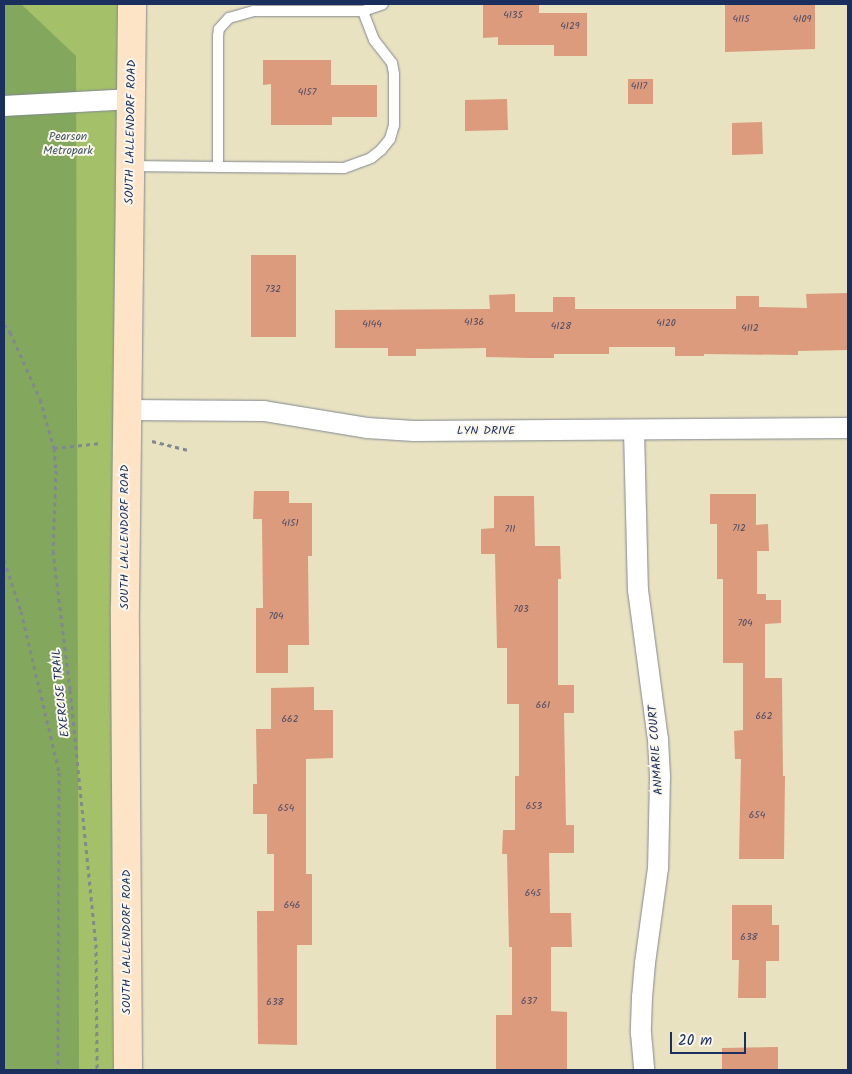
<!DOCTYPE html>
<html>
<head>
<meta charset="utf-8">
<style>
	body { margin:0 }
	#map { position:relative; width:852px; height:1074px; overflow:hidden; background:#e8e2c1; font-family:Kalam,sans-serif }
	div>[style] { position:absolute }
	.green>* { inset:0; background:#a4c169 }
	.forest>* { inset:0; background:#83a75d }
	.building>* { inset:0; background:#db9b7c }
	.path>* { height:3px; margin-top:-1.5px; transform-origin:0; background:repeating-linear-gradient(90deg,#828890 0 4px,transparent 0 8px) }
	.roads { filter:drop-shadow(0 0 1px #828890) drop-shadow(0 0 1px #828890) }
	.lane>* { height:10px; margin:-5px; padding:0 5px; transform-origin:5px; border-radius:5px; background:#fff }
	.street>* { height:20px; margin:-10px; padding:0 10px; transform-origin:10px; border-radius:10px; background:#fff }
	.secondary>* { height:28px; margin:-14px; padding:0 14px; transform-origin:14px; border-radius:14px; background:#fee4c6 }
	span { translate:-50% -50%; white-space:nowrap; text-align:center; line-height:1.15; -webkit-text-stroke:4px #fbf7ec; paint-order:stroke }
	.number-label { font-size:10px; color:#4b4a66 }
	.number-label span { -webkit-text-stroke-width:0 }
	.street-label { font-size:12px; color:#1b2f5e }
	.park-label { font-size:12px; color:#445b61 }
	.frame { position:absolute; inset:0; border:5px solid #1b2f5e; pointer-events:none }
	.scale { position:absolute; left:670px; top:1032px; width:76px; height:22px; box-sizing:border-box; border:2px solid #1b2f5e; border-top:0; padding-left:6px; font-size:15px; line-height:18px; white-space:nowrap; color:#1b2f5e; -webkit-text-stroke:4px #fbf7ec; paint-order:stroke }
</style>
</head>
<body>
<div id="map">
	<div class="green">
		<i style="clip-path:polygon(4px 4px,132px 4px,128px 1070px,4px 1070px)"></i>
	</div>
	<div class="forest">
		<i style="clip-path:polygon(4px 4px,21px 4px,76px 56px,79px 1070px,4px 1070px)"></i>
	</div>
	<div class="building">
		<i style="clip-path:polygon(483px 4px,539px 4px,539px 13px,587px 13px,587px 56px,554px 56px,554px 45px,498px 45px,498px 37px,483px 38px)"></i>
		<i style="clip-path:polygon(725px 4px,815px 4px,815px 49px,725px 52px)"></i>
		<i style="clip-path:polygon(263px 60px,331px 60px,331px 85px,377px 85px,377px 117px,332px 117px,332px 125px,271px 125px,271px 84px,263px 85px)"></i>
		<i style="clip-path:polygon(628px 79px,653px 79px,653px 104px,628px 104px)"></i>
		<i style="clip-path:polygon(507px 99px,508px 130px,465px 131px,465px 100px)"></i>
		<i style="clip-path:polygon(762px 122px,763px 154px,732px 155px,732px 123px)"></i>
		<i style="clip-path:polygon(251px 255px,296px 255px,296px 337px,251px 337px)"></i>
		<i style="clip-path:polygon(848px 293px,848px 350px,798px 351px,798px 355px,704px 354px,704px 356px,675px 356px,675px 347px,609px 347px,609px 354px,554px 354px,554px 358px,529px 358px,486px 357px,486px 348px,416px 349px,416px 356px,388px 356px,388px 348px,335px 348px,335px 310px,490px 309px,489px 295px,515px 294px,515px 312px,553px 312px,553px 297px,575px 297px,575px 309px,736px 309px,736px 296px,759px 296px,759px 307px,807px 308px,806px 294px)"></i>
		<i style="clip-path:polygon(254px 491px,289px 491px,289px 503px,312px 503px,312px 556px,308px 556px,309px 645px,288px 645px,288px 673px,256px 673px,256px 608px,263px 608px,262px 519px,253px 519px)"></i>
		<i style="clip-path:polygon(710px 494px,756px 494px,756px 525px,768px 524px,769px 551px,757px 551px,757px 594px,766px 594px,766px 600px,781px 600px,781px 623px,765px 624px,765px 678px,782px 678px,783px 776px,785px 776px,784px 859px,739px 859px,741px 759px,735px 759px,734px 731px,743px 730px,743px 663px,723px 663px,723px 579px,717px 579px,717px 524px,710px 524px)"></i>
		<i style="clip-path:polygon(494px 496px,534px 496px,535px 546px,560px 546px,561px 579px,558px 579px,558px 685px,574px 685px,574px 713px,564px 713px,566px 825px,574px 825px,574px 853px,549px 853px,550px 913px,571px 913px,572px 947px,551px 947px,551px 1011px,567px 1012px,567px 1070px,496px 1070px,496px 1015px,512px 1015px,512px 947px,509px 947px,507px 854px,502px 854px,503px 830px,515px 830px,515px 776px,519px 776px,519px 704px,507px 704px,507px 648px,497px 648px,495px 554px,481px 554px,481px 529px,494px 528px)"></i>
		<i style="clip-path:polygon(314px 687px,314px 710px,333px 710px,333px 758px,306px 759px,306px 874px,312px 874px,312px 945px,297px 945px,297px 1045px,258px 1044px,257px 911px,274px 911px,274px 854px,267px 854px,267px 814px,253px 814px,253px 784px,257px 784px,256px 729px,271px 729px,271px 688px)"></i>
		<i style="clip-path:polygon(732px 905px,772px 905px,772px 925px,779px 925px,779px 961px,766px 961px,766px 998px,738px 998px,739px 960px,732px 960px)"></i>
		<i style="clip-path:polygon(778px 1047px,778px 1070px,722px 1070px,722px 1048px)"></i>
	</div>
	<div class="path">
		<i style="left:4px;top:324px;width:10px;rotate:53deg"></i>
		<i style="left:10px;top:332px;width:73px;rotate:65.9deg"></i>
		<i style="left:40px;top:399px;width:51px;rotate:74.1deg"></i>
		<i style="left:54px;top:448px;width:22px;rotate:85deg"></i>
		<i style="left:56px;top:470px;width:81px;rotate:92.1deg"></i>
		<i style="left:53px;top:551px;width:140px;rotate:83deg"></i>
		<i style="left:70px;top:690px;width:255px;rotate:84.2deg"></i>
		<i style="left:96px;top:944px;width:126px;rotate:89.5deg"></i>
		<i style="left:152px;top:441px;width:36px;rotate:14deg"></i>
		<i style="left:54px;top:448px;width:47px;rotate:-6.1deg"></i>
		<i style="left:4px;top:560px;width:54px;rotate:71.6deg"></i>
		<i style="left:21px;top:611px;width:165px;rotate:76.7deg"></i>
		<i style="left:59px;top:772px;width:298px;rotate:90.2deg"></i>
	</div>
	<div class="roads">
		<div class="lane">
			<i style="left:131px;top:166px;width:87px;rotate:0.7deg"></i>
			<i style="left:218px;top:167px;width:131px;rotate:-90deg"></i>
			<i style="left:218px;top:36px;width:7px;rotate:-82deg"></i>
			<i style="left:219px;top:29px;width:15px;rotate:-48deg"></i>
			<i style="left:229px;top:18px;width:26px;rotate:-16deg"></i>
			<i style="left:254px;top:11px;width:109px"></i>
			<i style="left:363px;top:11px;width:21px;rotate:-19deg"></i>
			<i style="left:218px;top:167px;width:126px;rotate:0.5deg"></i>
			<i style="left:344px;top:168px;width:29px;rotate:-20deg"></i>
			<i style="left:371px;top:158px;width:13px;rotate:-39deg"></i>
			<i style="left:381px;top:150px;width:14px;rotate:-51deg"></i>
			<i style="left:390px;top:139px;width:15px;rotate:-74deg"></i>
			<i style="left:394px;top:125px;width:51px;rotate:-90deg"></i>
			<i style="left:394px;top:74px;width:11px;rotate:-100deg"></i>
			<i style="left:392px;top:63px;width:29px;rotate:-128deg"></i>
			<i style="left:374px;top:40px;width:31px;rotate:-111deg"></i>
		</div>
		<div class="street">
			<i style="left:4px;top:106px;width:128px;rotate:-3.1deg"></i>
			<i style="left:126px;top:410px;width:138px;rotate:0.4deg"></i>
			<i style="left:264px;top:411px;width:104px;rotate:9.4deg"></i>
			<i style="left:367px;top:428px;width:47px;rotate:3.7deg"></i>
			<i style="left:414px;top:431px;width:434px;rotate:-0.4deg"></i>
			<i style="left:634px;top:430px;width:160px;rotate:88.6deg"></i>
			<i style="left:638px;top:590px;width:150px;rotate:82.4deg"></i>
			<i style="left:658px;top:739px;width:37px;rotate:87deg"></i>
			<i style="left:660px;top:776px;width:92px;rotate:91.2deg"></i>
			<i style="left:658px;top:868px;width:96px;rotate:97.8deg"></i>
			<i style="left:645px;top:963px;width:34px;rotate:95deg"></i>
			<i style="left:642px;top:997px;width:36px;rotate:92deg"></i>
			<i style="left:641px;top:1033px;width:37px;rotate:85deg"></i>
		</div>
		<div class="secondary">
			<i style="left:128px;top:1070px;width:463px;rotate:-90.4deg"></i>
			<i style="left:125px;top:607px;width:603px;rotate:-89.33deg"></i>
		</div>
	</div>
	<div class="number-label">
		<span style="left:513px;top:16px">4135</span>
		<span style="left:741px;top:20px">4115</span>
		<span style="left:802px;top:20px">4109</span>
		<span style="left:570px;top:27px">4129</span>
		<span style="left:639px;top:87px">4117</span>
		<span style="left:307px;top:93px">4157</span>
		<span style="left:273px;top:290px">732</span>
		<span style="left:474px;top:323px">4136</span>
		<span style="left:666px;top:324px">4120</span>
		<span style="left:372px;top:325px">4144</span>
		<span style="left:561px;top:327px">4128</span>
		<span style="left:750px;top:329px">4112</span>
		<span style="left:290px;top:524px">4151</span>
		<span style="left:739px;top:529px">712</span>
		<span style="left:510px;top:530px">711</span>
		<span style="left:521px;top:610px">703</span>
		<span style="left:276px;top:617px">704</span>
		<span style="left:745px;top:624px">704</span>
		<span style="left:543px;top:706px">661</span>
		<span style="left:764px;top:717px">662</span>
		<span style="left:290px;top:720px">662</span>
		<span style="left:534px;top:807px">653</span>
		<span style="left:286px;top:809px">654</span>
		<span style="left:757px;top:816px">654</span>
		<span style="left:533px;top:894px">645</span>
		<span style="left:292px;top:906px">646</span>
		<span style="left:749px;top:938px">638</span>
		<span style="left:529px;top:1002px">637</span>
		<span style="left:275px;top:1003px">638</span>
	</div>
	<div class="street-label">
		<span style="left:131px;top:132px;rotate:-89deg">SOUTH LALLENDORF ROAD</span>
		<span style="left:486px;top:431px">LYN DRIVE</span>
		<span style="left:125px;top:537px;rotate:-90deg">SOUTH LALLENDORF ROAD</span>
		<span style="left:61px;top:693px;rotate:-96deg">EXERCISE TRAIL</span>
		<span style="left:656px;top:750px;rotate:-94deg">ANMARIE COURT</span>
		<span style="left:127px;top:942px;rotate:-90deg">SOUTH LALLENDORF ROAD</span>
	</div>
	<div class="park-label">
		<span style="left:68px;top:144px">Pearson<br>Metropark</span>
	</div>
	<div class="frame"></div>
	<div class="scale">20 m</div>
</div>
</body>
</html>
